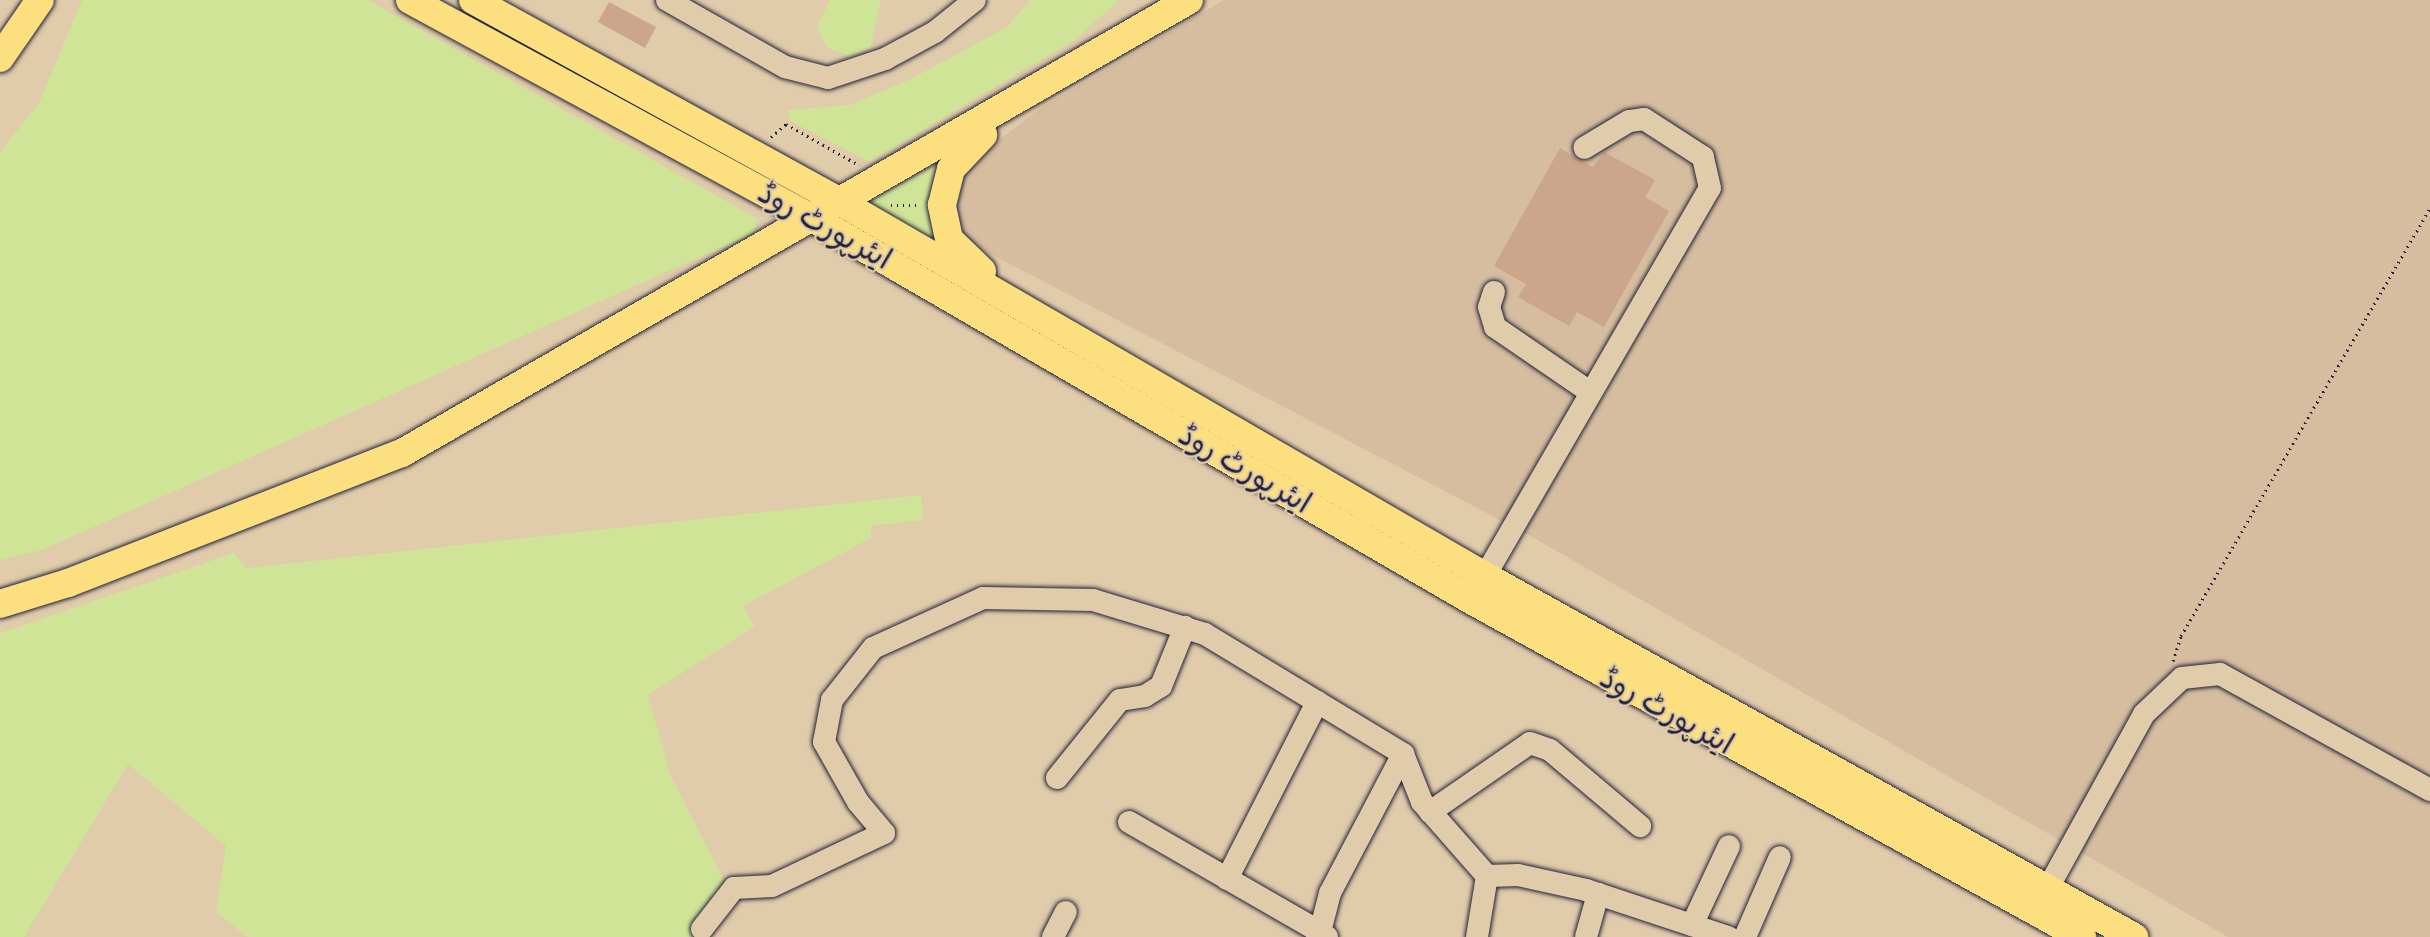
<!DOCTYPE html>
<html>
<head>
<meta charset="utf-8">
<style>
	body { margin:0 }
	#map { position:relative; width:2430px; height:937px; overflow:hidden; background:#e0cbaa; font-family:Caveat,"Playpen Sans Arabic",sans-serif }
	div>[style] { position:absolute }
	.built>* { inset:0; background:#d6bd9f }
	.green>* { inset:0; background:#d0e498 }
	.building>* { inset:0; background:#cba58c }
	.path>* { height:3px; margin-top:-1.5px; transform-origin:0; background:repeating-linear-gradient(90deg,#22223b 0 1.5px,transparent 0 6px) }
	.roads { filter:drop-shadow(0 0 2px #22223b) drop-shadow(0 0 2px #22223b) }
	.minor>* { height:22px; margin:-11px; padding:0 11px; transform-origin:11px; border-radius:11px; background:#e0cbaa }
	.major>* { height:28px; margin:-14px; padding:0 14px; transform-origin:14px; border-radius:14px; background:#fce080 }
	span { translate:-50% -50%; white-space:nowrap; text-align:center; line-height:1.15; -webkit-text-stroke:4.5px #e0cbaa; paint-order:stroke }
	.street-label { font-size:30px; color:#22223b }
</style>
</head>
<body>
<div id="map">
	<div class="built">
		<i style="clip-path:polygon(1224px 0,2430px 0,2430px 937px,2228px 937px,1527px 534px,966px 241px,955px 221px,953px 198px,961px 173px,975px 158px,1041px 108px)"></i>
	</div>
	<div class="green">
		<i style="clip-path:polygon(82px 0,368px 0,758px 219px,752px 234px,42px 550px,0 560px,0 152px,39px 103px)"></i>
		<i style="clip-path:polygon(830px 0,881px 0,870px 48px,849px 56px,826px 47px,817px 26px)"></i>
		<i style="clip-path:polygon(1030px 0,1119px 0,1076px 39px,869px 162px,789px 120px,788px 110px,850px 105px,909px 80px,1007px 27px)"></i>
		<i style="clip-path:polygon(943px 162px,944px 242px,865px 204px)"></i>
		<i style="clip-path:polygon(921px 495px,923px 520px,871px 526px,871px 538px,743px 606px,755px 626px,648px 695px,669px 772px,728px 888px,693px 937px,248px 937px,216px 912px,226px 846px,128px 764px,24px 937px,0 937px,0 633px,234px 553px,246px 568px)"></i>
	</div>
	<div class="building">
		<i style="clip-path:polygon(609px 2px,656px 27px,645px 48px,598px 22px)"></i>
		<i style="clip-path:polygon(1560px 148px,1593px 167px,1604px 152px,1655px 180px,1645px 197px,1669px 211px,1604px 327px,1577px 312px,1569px 326px,1518px 297px,1526px 284px,1494px 266px)"></i>
	</div>
	<div class="path">
		<i style="left:771px;top:137px;width:20px;rotate:-41deg"></i>
		<i style="left:786px;top:124px;width:84px;rotate:29.3deg"></i>
		<i style="left:891px;top:205px;width:29px"></i>
		<i style="left:2173px;top:661px;width:26px;rotate:-72deg"></i>
		<i style="left:2181px;top:636px;width:494px;rotate:-59.8deg"></i>
	</div>
	<div class="roads">
		<div class="minor">
			<i style="left:667px;top:0;width:136px;rotate:29.6deg"></i>
			<i style="left:785px;top:67px;width:44px;rotate:14.3deg"></i>
			<i style="left:828px;top:78px;width:60px;rotate:-18.4deg"></i>
			<i style="left:885px;top:59px;width:57px;rotate:-28.4deg"></i>
			<i style="left:935px;top:32px;width:51px;rotate:-38.7deg"></i>
			<i style="left:1494px;top:292px;width:16px;rotate:108deg"></i>
			<i style="left:1489px;top:307px;width:21px;rotate:73deg"></i>
			<i style="left:1495px;top:327px;width:115px;rotate:34.4deg"></i>
			<i style="left:1478px;top:588px;width:462px;rotate:-59.9deg"></i>
			<i style="left:1710px;top:188px;width:32px;rotate:-103deg"></i>
			<i style="left:1703px;top:157px;width:70px;rotate:-147.2deg"></i>
			<i style="left:1644px;top:119px;width:15px;rotate:172deg"></i>
			<i style="left:1629px;top:121px;width:52px;rotate:149deg"></i>
			<i style="left:1057px;top:778px;width:100px;rotate:-51.1deg"></i>
			<i style="left:1120px;top:700px;width:25px;rotate:-9deg"></i>
			<i style="left:1145px;top:696px;width:19px;rotate:-32deg"></i>
			<i style="left:1161px;top:686px;width:64px;rotate:-67.9deg"></i>
			<i style="left:1430px;top:812px;width:121px;rotate:-34.6deg"></i>
			<i style="left:1530px;top:743px;width:21px;rotate:19deg"></i>
			<i style="left:1550px;top:750px;width:118px;rotate:40.2deg"></i>
			<i style="left:1129px;top:822px;width:220px;rotate:29.9deg"></i>
			<i style="left:1320px;top:932px;width:6px;rotate:121deg"></i>
			<i style="left:1227px;top:879px;width:199px;rotate:-63deg"></i>
			<i style="left:2048px;top:888px;width:199px;rotate:-61.1deg"></i>
			<i style="left:2144px;top:714px;width:52px;rotate:-43.5deg"></i>
			<i style="left:2182px;top:678px;width:38px;rotate:-6deg"></i>
			<i style="left:2220px;top:674px;width:240px;rotate:28.9deg"></i>
			<i style="left:1692px;top:925px;width:87px;rotate:-64.9deg"></i>
			<i style="left:702px;top:929px;width:52px;rotate:-52deg"></i>
			<i style="left:734px;top:888px;width:38px;rotate:-3deg"></i>
			<i style="left:772px;top:886px;width:124px;rotate:-25.3deg"></i>
			<i style="left:884px;top:833px;width:40px;rotate:-130deg"></i>
			<i style="left:858px;top:802px;width:69px;rotate:-119.5deg"></i>
			<i style="left:824px;top:742px;width:43px;rotate:-79.2deg"></i>
			<i style="left:832px;top:700px;width:66px;rotate:-51.7deg"></i>
			<i style="left:873px;top:648px;width:121px;rotate:-24.4deg"></i>
			<i style="left:983px;top:598px;width:110px;rotate:1deg"></i>
			<i style="left:1093px;top:600px;width:117px;rotate:16.9deg"></i>
			<i style="left:1205px;top:634px;width:232px;rotate:31.2deg"></i>
			<i style="left:1053px;top:937px;width:28px;rotate:-63deg"></i>
			<i style="left:1327px;top:937px;width:9px;rotate:-144deg"></i>
			<i style="left:1320px;top:932px;width:40px;rotate:-75.6deg"></i>
			<i style="left:1330px;top:893px;width:157px;rotate:-62.3deg"></i>
			<i style="left:1403px;top:754px;width:52px;rotate:68.4deg"></i>
			<i style="left:1422px;top:802px;width:98px;rotate:48.7deg"></i>
			<i style="left:1477px;top:937px;width:62px;rotate:-80.7deg"></i>
			<i style="left:1487px;top:876px;width:31px;rotate:-2deg"></i>
			<i style="left:1518px;top:875px;width:70px;rotate:12.4deg"></i>
			<i style="left:1586px;top:890px;width:150px;rotate:18.3deg"></i>
			<i style="left:1586px;top:937px;width:45px;rotate:-74.4deg"></i>
			<i style="left:1745px;top:937px;width:87px;rotate:-66.4deg"></i>
		</div>
		<div class="major">
			<i style="left:410px;top:0;width:460px;rotate:28.5deg"></i>
			<i style="left:814px;top:219px;width:759px;rotate:30.11deg"></i>
			<i style="left:1471px;top:600px;width:698px;rotate:28.88deg"></i>
			<i style="left:473px;top:0;width:421px;rotate:28.8deg"></i>
			<i style="left:842px;top:203px;width:743px;rotate:30.12deg"></i>
			<i style="left:1485px;top:576px;width:743px;rotate:29.08deg"></i>
			<i style="left:0;top:58px;width:70px;rotate:-55.4deg"></i>
			<i style="left:982px;top:271px;width:46px;rotate:-135.9deg"></i>
			<i style="left:949px;top:239px;width:35px;rotate:-102deg"></i>
			<i style="left:942px;top:205px;width:37px;rotate:-76deg"></i>
			<i style="left:951px;top:169px;width:47px;rotate:-46.7deg"></i>
			<i style="left:0;top:604px;width:71px;rotate:-17.2deg"></i>
			<i style="left:68px;top:583px;width:358px;rotate:-21.3deg"></i>
			<i style="left:402px;top:453px;width:908px;rotate:-29.92deg"></i>
		</div>
	</div>
	<div class="street-label">
		<span style="left:825px;top:226px;rotate:29deg">ایئرپورٹ روڈ</span>
		<span style="left:1245px;top:469px;rotate:30deg">ایئرپورٹ روڈ</span>
		<span style="left:1667px;top:711px;rotate:29deg">ایئرپورٹ روڈ</span>
	</div>
</div>
</body>
</html>
